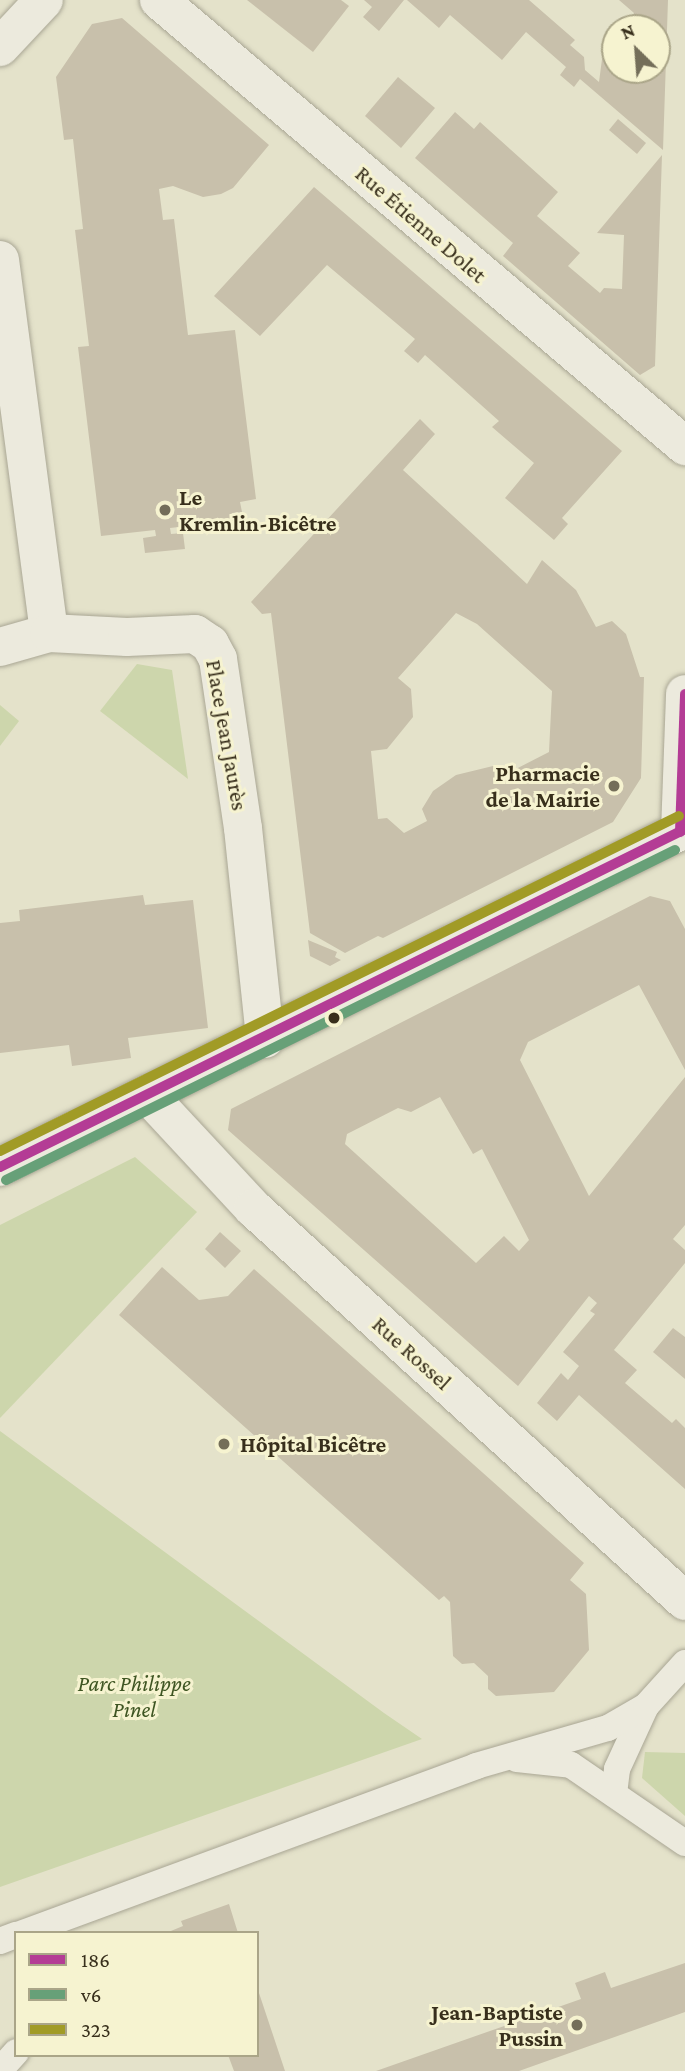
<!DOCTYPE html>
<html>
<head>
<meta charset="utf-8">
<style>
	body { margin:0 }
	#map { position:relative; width:685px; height:2071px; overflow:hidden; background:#e4e2ca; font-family:"Crimson Pro",serif }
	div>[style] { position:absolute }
	.green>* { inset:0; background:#cdd6ac }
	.building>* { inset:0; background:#c8c0ab }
	.roads { filter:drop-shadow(0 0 2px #a9a694) drop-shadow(0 0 2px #a9a694) }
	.lane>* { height:26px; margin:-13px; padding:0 13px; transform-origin:13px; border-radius:13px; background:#eceadd }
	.street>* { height:38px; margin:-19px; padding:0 19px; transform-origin:19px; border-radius:19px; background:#eceadd }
	.secondary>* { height:38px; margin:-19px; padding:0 19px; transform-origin:19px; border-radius:19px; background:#eceadd }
	.bus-1>* { height:10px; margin:-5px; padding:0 5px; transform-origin:5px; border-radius:5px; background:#b43c95 }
	.bus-2>* { height:10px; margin:-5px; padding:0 5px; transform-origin:5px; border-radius:5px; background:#67a078 }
	.bus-3>* { height:10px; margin:-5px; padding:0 5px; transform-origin:5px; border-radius:5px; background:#a19b26 }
	.dots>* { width:19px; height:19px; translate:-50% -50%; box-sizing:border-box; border:4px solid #f6f3d0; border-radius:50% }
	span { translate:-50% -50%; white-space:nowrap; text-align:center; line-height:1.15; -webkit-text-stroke:6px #f6f3d0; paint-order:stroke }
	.street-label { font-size:23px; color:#382f1c }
	.poi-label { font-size:23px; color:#382f1c; font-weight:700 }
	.left { translate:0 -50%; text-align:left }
	.right { translate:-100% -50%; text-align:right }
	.park-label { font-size:23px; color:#3e5522; font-style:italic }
	.legend { position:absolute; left:14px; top:1931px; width:245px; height:126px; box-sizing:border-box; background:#f6f3d0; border:2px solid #aaa588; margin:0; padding:9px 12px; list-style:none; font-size:21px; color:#382f1c }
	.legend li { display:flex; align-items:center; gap:14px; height:35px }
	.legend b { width:35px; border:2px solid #aaa588 }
	.north { position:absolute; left:601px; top:14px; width:70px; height:70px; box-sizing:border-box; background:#f6f3d0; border:2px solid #aaa588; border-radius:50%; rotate:335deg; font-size:19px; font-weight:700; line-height:28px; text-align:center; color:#382f1c }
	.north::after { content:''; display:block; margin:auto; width:24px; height:32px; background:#746e59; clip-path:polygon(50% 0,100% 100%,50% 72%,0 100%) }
</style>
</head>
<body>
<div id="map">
	<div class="green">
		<i style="clip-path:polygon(137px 664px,172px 670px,188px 779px,100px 711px)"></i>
		<i style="clip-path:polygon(0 705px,19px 721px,0 746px)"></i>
		<i style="clip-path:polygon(135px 1157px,197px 1212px,0 1418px,0 1225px)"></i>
		<i style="clip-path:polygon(0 1431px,384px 1713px,422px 1739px,0 1887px)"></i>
		<i style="clip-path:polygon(645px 1752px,685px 1753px,685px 1816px,642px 1778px)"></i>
	</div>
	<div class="building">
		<i style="clip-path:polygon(247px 0,341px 0,349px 6px,313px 52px)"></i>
		<i style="clip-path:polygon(364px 0,404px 0,379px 31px,363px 17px,372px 7px)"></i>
		<i style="clip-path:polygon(407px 0,529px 0,575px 40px,570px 45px,584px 57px,585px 70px,599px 82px,604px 44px,615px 44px,615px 70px,657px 70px,657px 28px,633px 28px,634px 13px,619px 0,668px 0,663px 150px,580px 79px,574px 87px,560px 75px,566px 67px,526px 32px,502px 60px,450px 15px,439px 28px)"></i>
		<i style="clip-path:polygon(122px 18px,269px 145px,233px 188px,221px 194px,203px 197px,173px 186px,159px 189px,163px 220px,174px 219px,188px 335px,235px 330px,256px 499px,240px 502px,242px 512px,232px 513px,233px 521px,170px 528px,171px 534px,183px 533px,185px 549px,145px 553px,143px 538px,156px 536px,155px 530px,101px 536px,78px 347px,89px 346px,75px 230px,83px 229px,73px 139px,64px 140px,56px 77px,92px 24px)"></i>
		<i style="clip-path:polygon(398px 77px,435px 108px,401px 148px,365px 116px)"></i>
		<i style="clip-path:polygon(455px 112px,474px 129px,480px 122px,558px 192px,537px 216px,580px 253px,568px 266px,600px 293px,604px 288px,622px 289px,624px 235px,597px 233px,662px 155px,655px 366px,640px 375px,503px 256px,513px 243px,415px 158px)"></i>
		<i style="clip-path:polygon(618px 119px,646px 143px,637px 154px,609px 130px)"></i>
		<i style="clip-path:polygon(314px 187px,622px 451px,562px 518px,568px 524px,554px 540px,505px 498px,534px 463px,492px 427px,499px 421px,425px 355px,418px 363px,404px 351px,415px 339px,327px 265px,260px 336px,214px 296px)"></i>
		<i style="clip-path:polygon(evenodd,420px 419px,435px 434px,403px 470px,527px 584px,542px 560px,576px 590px,596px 627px,612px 621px,626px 634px,640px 677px,644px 677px,641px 778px,613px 822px,383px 938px,378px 936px,345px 953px,310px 933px,271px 613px,262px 614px,251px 602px,420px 419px,456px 613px,477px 624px,552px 691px,549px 752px,510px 772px,507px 766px,493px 766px,456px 775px,433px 791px,422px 809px,427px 821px,404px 833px,387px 818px,378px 819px,371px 751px,387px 749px,413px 717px,411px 689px,398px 678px,456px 613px)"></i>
		<i style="clip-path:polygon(143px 895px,145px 905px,193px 900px,208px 1028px,128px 1038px,131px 1058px,72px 1066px,69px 1045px,0 1053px,0 923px,20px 921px,19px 910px)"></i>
		<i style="clip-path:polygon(evenodd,650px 896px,670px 901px,685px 929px,685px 1070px,639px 985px,528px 1042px,520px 1060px,589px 1196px,685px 1077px,685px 1225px,673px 1239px,685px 1250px,685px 1263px,614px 1350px,637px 1370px,625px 1383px,672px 1423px,676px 1419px,685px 1428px,685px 1489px,579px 1395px,557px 1421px,537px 1403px,561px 1373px,568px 1380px,579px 1366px,563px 1352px,595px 1314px,590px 1311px,597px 1303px,589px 1296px,518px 1386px,228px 1130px,231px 1109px,650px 896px,440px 1097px,473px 1154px,482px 1149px,529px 1240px,519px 1251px,504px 1236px,476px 1263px,345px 1144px,347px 1134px,398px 1108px,411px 1112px,440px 1097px)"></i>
		<i style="clip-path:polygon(308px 940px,337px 952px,335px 957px,341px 960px,330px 966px,310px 956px)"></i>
		<i style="clip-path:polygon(220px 1232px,241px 1251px,225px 1268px,205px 1249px)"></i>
		<i style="clip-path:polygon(162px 1267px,199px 1300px,228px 1296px,254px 1269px,584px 1563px,570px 1580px,586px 1594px,589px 1650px,554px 1692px,496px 1696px,488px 1689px,488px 1676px,474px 1663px,462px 1664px,453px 1656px,450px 1602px,444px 1596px,439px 1600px,119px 1315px)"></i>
		<i style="clip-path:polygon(673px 1328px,685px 1337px,685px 1379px,653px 1352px)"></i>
		<i style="clip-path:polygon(229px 1904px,238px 1933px,166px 1933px,183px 1926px,181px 1921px)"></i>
		<i style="clip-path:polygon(685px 1963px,685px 2012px,519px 2071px,376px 2071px,581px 1999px,575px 1983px,605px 1972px,611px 1988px)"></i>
		<i style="clip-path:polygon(258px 1990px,285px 2071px,234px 2071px,228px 2055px,257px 2055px)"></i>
	</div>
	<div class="roads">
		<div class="lane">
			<i style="left:517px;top:1759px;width:54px;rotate:6.3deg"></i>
			<i style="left:571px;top:1765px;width:138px;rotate:34.4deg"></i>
			<i style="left:614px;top:1794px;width:25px;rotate:-83deg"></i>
			<i style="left:617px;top:1769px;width:69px;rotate:-65.3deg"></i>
			<i style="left:23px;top:1933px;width:483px;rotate:-20.2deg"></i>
			<i style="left:476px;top:1766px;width:137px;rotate:-16.1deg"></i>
			<i style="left:608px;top:1728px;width:44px;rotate:-30.1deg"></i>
			<i style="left:646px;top:1706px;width:58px;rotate:-47.8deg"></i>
			<i style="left:0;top:1941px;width:17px;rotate:-21deg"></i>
			<i style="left:0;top:2070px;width:24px;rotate:-48deg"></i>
		</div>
		<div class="street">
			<i style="left:159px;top:0;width:690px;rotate:40.29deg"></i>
			<i style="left:0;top:47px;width:64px;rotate:-46.9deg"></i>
			<i style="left:0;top:260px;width:376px;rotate:82.5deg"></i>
			<i style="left:0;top:647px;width:51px;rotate:-15.9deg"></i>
			<i style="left:49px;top:633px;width:78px;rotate:2.9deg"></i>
			<i style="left:127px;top:637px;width:68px;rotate:-2.5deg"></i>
			<i style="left:195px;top:634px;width:18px;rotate:34deg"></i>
			<i style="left:210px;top:644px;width:17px;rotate:62deg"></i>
			<i style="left:218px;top:659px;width:171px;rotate:81.6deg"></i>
			<i style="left:243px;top:828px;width:212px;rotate:84deg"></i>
			<i style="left:148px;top:1095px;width:154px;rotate:47.1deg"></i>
			<i style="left:253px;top:1208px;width:584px;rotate:42.29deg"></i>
		</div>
		<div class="secondary">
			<i style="left:680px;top:832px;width:138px;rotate:-87.9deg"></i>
			<i style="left:0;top:1167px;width:764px;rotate:-26.26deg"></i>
		</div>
	</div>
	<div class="bus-1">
		<i style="left:680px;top:832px;width:138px;rotate:-87.9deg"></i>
		<i style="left:0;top:1167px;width:764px;rotate:-26.26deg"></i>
	</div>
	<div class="bus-2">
		<i style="left:6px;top:1180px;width:746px;rotate:-26.26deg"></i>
	</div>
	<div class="bus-3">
		<i style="left:0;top:1151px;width:757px;rotate:-26.26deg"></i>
	</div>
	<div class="dots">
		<i style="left:165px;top:510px;background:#746e59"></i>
		<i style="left:614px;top:786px;background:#746e59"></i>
		<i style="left:334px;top:1018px;background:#382f1c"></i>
		<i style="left:224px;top:1444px;background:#746e59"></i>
		<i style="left:577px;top:2025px;background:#746e59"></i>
	</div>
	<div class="street-label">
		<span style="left:421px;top:224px;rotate:41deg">Rue Étienne Dolet</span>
		<span style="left:227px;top:735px;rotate:80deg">Place Jean Jaurès</span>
		<span style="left:412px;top:1353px;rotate:42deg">Rue Rossel</span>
	</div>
	<div class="poi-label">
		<span class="left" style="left:179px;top:510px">Le<br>Kremlin-Bicêtre</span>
		<span class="right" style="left:600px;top:786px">Pharmacie<br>de la Mairie</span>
		<span class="left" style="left:240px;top:1444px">Hôpital Bicêtre</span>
		<span class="right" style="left:563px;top:2025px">Jean-Baptiste<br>Pussin</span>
	</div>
	<div class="park-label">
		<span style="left:134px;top:1696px">Parc Philippe<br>Pinel</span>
	</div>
	<ul class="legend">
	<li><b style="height:9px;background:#b43c95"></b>186</li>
	<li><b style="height:9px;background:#67a078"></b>v6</li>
	<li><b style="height:9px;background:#a19b26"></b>323</li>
	</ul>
	<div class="north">N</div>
</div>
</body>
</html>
